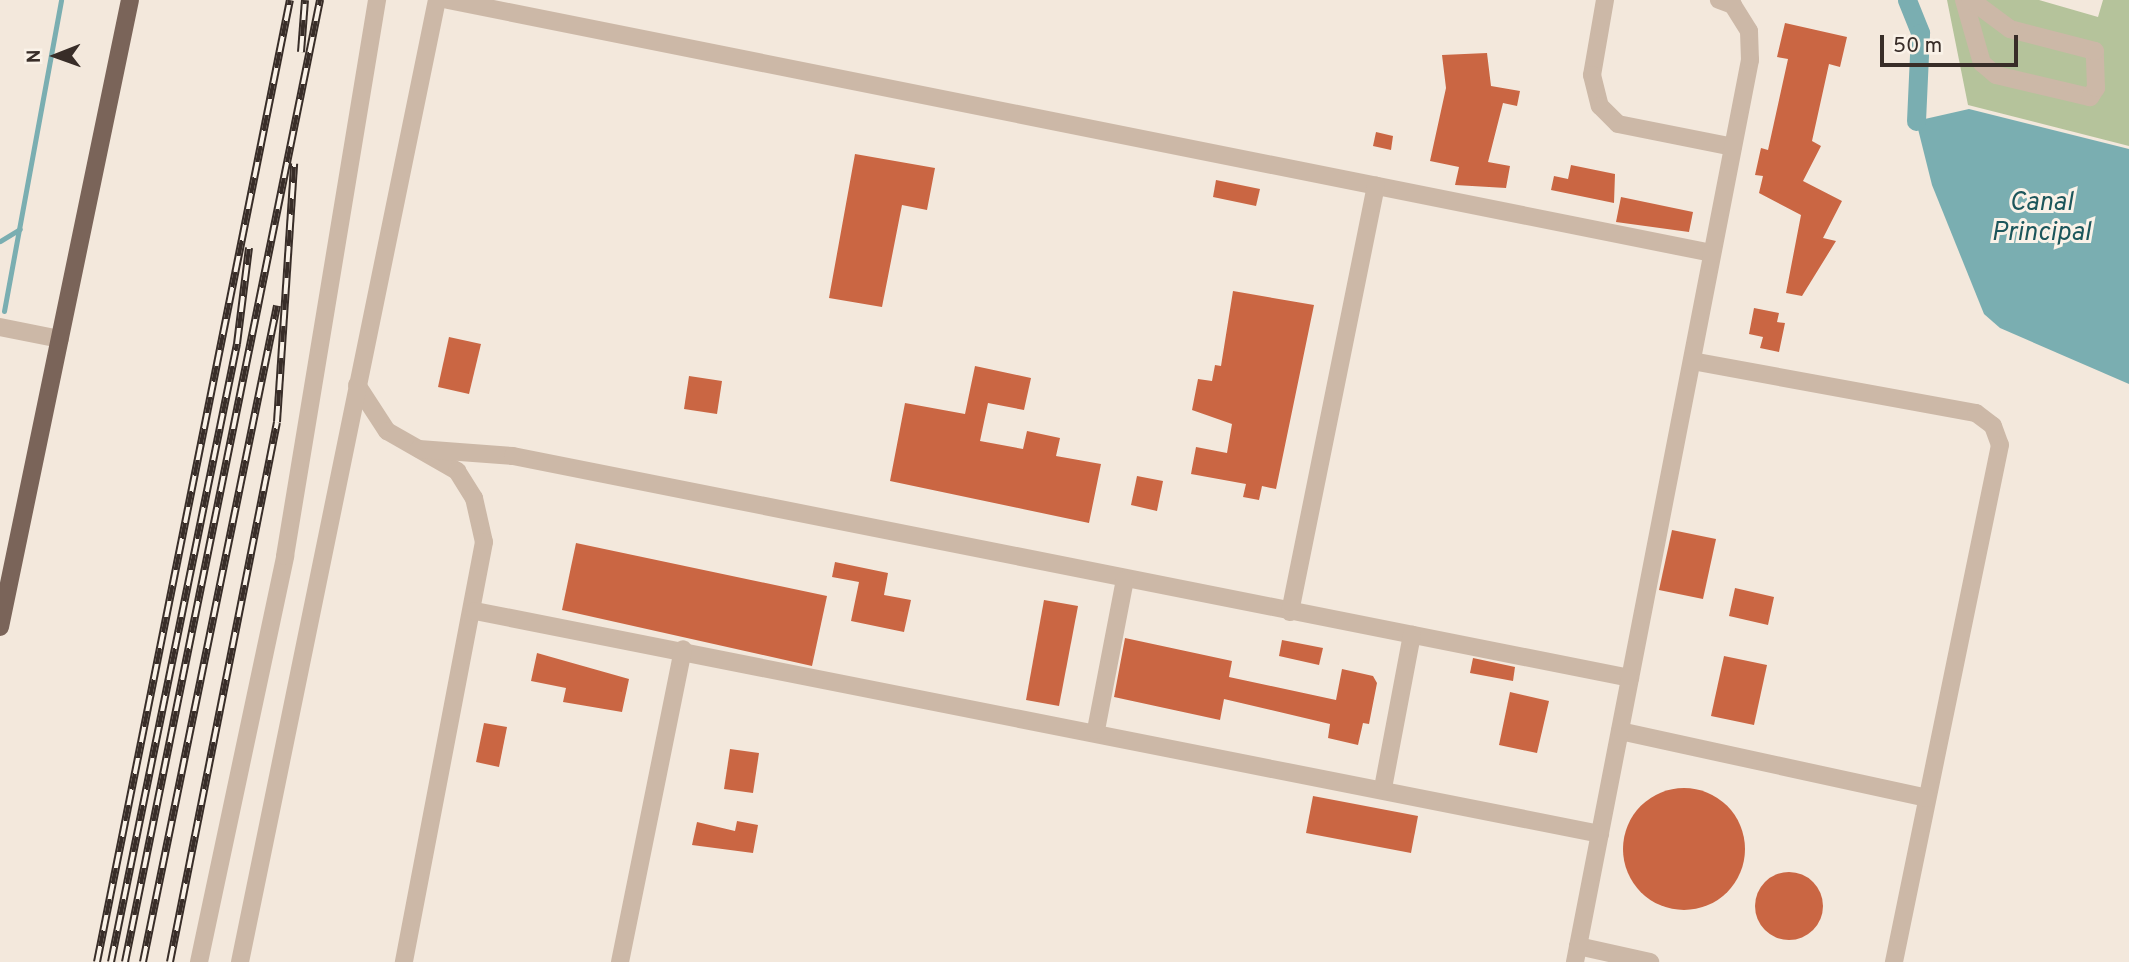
<!DOCTYPE html>
<html>
<head>
<meta charset="utf-8">
<style>
	body { margin:0 }
	#map { position:relative; width:2129px; height:962px; overflow:hidden; background:#f3e8dc; font-family:Overpass,sans-serif }
	div>[style] { position:absolute }
	.green>* { inset:0; background:#b5c39b }
	.water>* { inset:0; background:#7aaeb1 }
	.stream>* { height:5px; margin:-2.5px; padding:0 2.5px; transform-origin:2.5px; border-radius:2.5px; background:#7aaeb1 }
	.canal>* { height:19px; margin:-9.5px; padding:0 9.5px; transform-origin:9.5px; border-radius:9.5px; background:#7aaeb1 }
	.building>* { inset:0; background:#ca6643 }
	.round { border-radius:50% }
	.minor>* { height:18px; margin:-9px; padding:0 9px; transform-origin:9px; border-radius:9px; background:#ccb8a7 }
	.major>* { height:18px; margin:-9px; padding:0 9px; transform-origin:9px; border-radius:9px; background:#7a6459 }
	.rail>* { height:8px; margin-top:-4px; transform-origin:0; background:repeating-linear-gradient(90deg,#faf2e8 0 16px,#382d28 0 32px); box-sizing:border-box; border-block:2px solid #382d28 }
	span { translate:-50% -50%; white-space:nowrap; text-align:center; line-height:1.15; -webkit-text-stroke:6px #faf2e8; paint-order:stroke }
	.water-label { font-size:26px; color:#1c565b; font-style:italic }
	.north { position:absolute; left:21px; top:21px; width:70px; height:70px; -webkit-text-stroke:5px #faf2e8; paint-order:stroke; rotate:269deg; font-size:19px; font-weight:700; line-height:28px; text-align:center; color:#382d28 }
	.north::after { content:''; display:block; margin:auto; width:24px; height:32px; background:#382d28; clip-path:polygon(50% 0,100% 100%,50% 72%,0 100%) }
	.scale { position:absolute; left:1880px; top:35px; width:138px; height:32px; box-sizing:border-box; border:4px solid #382d28; border-top:0; padding-left:9px; font-size:21px; line-height:24px; white-space:nowrap; color:#382d28; -webkit-text-stroke:5px #faf2e8; paint-order:stroke }
</style>
</head>
<body>
<div id="map">
	<div class="green">
		<i style="clip-path:polygon(1947px 0,2039px 0,2098px 17px,2103px 0,2129px 0,2129px 146px,1968px 105px)"></i>
	</div>
	<div class="water">
		<i style="clip-path:polygon(1969px 109px,2129px 149px,2129px 384px,2000px 328px,1984px 314px,1932px 185px,1916px 121px)"></i>
	</div>
	<div class="stream">
		<i style="left:0;top:241px;width:23px;rotate:-31deg"></i>
		<i style="left:4px;top:311px;width:316px;rotate:-79.6deg"></i>
	</div>
	<div class="canal">
		<i style="left:1907px;top:0;width:35px;rotate:68deg"></i>
		<i style="left:1920px;top:33px;width:88px;rotate:92.6deg"></i>
	</div>
	<div class="building">
		<i style="clip-path:polygon(1785px 23px,1847px 37px,1840px 67px,1829px 64px,1812px 141px,1821px 146px,1803px 181px,1842px 201px,1823px 238px,1836px 241px,1802px 296px,1786px 293px,1801px 215px,1759px 193px,1763px 176px,1755px 175px,1761px 148px,1768px 150px,1788px 59px,1777px 57px)"></i>
		<i style="clip-path:polygon(1487px 53px,1491px 86px,1520px 91px,1517px 106px,1503px 103px,1488px 162px,1510px 166px,1506px 188px,1455px 185px,1459px 167px,1430px 161px,1446px 88px,1442px 55px)"></i>
		<i style="clip-path:polygon(1376px 132px,1393px 136px,1391px 150px,1373px 146px)"></i>
		<i style="clip-path:polygon(855px 154px,935px 168px,927px 210px,902px 205px,882px 307px,829px 298px)"></i>
		<i style="clip-path:polygon(1571px 165px,1615px 174px,1614px 203px,1551px 190px,1554px 176px,1568px 179px)"></i>
		<i style="clip-path:polygon(1216px 180px,1260px 189px,1256px 206px,1213px 197px)"></i>
		<i style="clip-path:polygon(1621px 197px,1693px 212px,1689px 232px,1616px 222px)"></i>
		<i style="clip-path:polygon(1233px 291px,1314px 305px,1276px 489px,1262px 486px,1259px 500px,1243px 497px,1246px 484px,1191px 474px,1196px 447px,1227px 453px,1232px 424px,1192px 410px,1198px 379px,1212px 381px,1215px 365px,1221px 366px)"></i>
		<i style="clip-path:polygon(1754px 308px,1779px 313px,1777px 322px,1785px 323px,1779px 352px,1760px 348px,1763px 337px,1749px 334px)"></i>
		<i style="clip-path:polygon(449px 337px,481px 344px,469px 394px,438px 387px)"></i>
		<i style="clip-path:polygon(975px 366px,1031px 378px,1024px 410px,988px 403px,980px 441px,1023px 449px,1027px 431px,1060px 438px,1056px 456px,1101px 464px,1089px 523px,890px 481px,905px 403px,965px 414px)"></i>
		<i style="clip-path:polygon(689px 376px,722px 381px,717px 414px,684px 409px)"></i>
		<i style="clip-path:polygon(1137px 476px,1163px 481px,1157px 511px,1131px 505px)"></i>
		<i style="clip-path:polygon(1672px 530px,1716px 539px,1703px 599px,1659px 590px)"></i>
		<i style="clip-path:polygon(576px 543px,827px 596px,812px 666px,562px 610px)"></i>
		<i style="clip-path:polygon(835px 562px,888px 573px,884px 595px,911px 600px,904px 632px,851px 621px,859px 582px,832px 577px)"></i>
		<i style="clip-path:polygon(1735px 588px,1774px 597px,1768px 625px,1729px 616px)"></i>
		<i style="clip-path:polygon(1044px 600px,1078px 606px,1059px 706px,1026px 700px)"></i>
		<i style="clip-path:polygon(1125px 638px,1232px 661px,1229px 677px,1336px 700px,1342px 669px,1373px 676px,1377px 683px,1369px 724px,1363px 723px,1358px 745px,1328px 738px,1330px 724px,1224px 699px,1220px 720px,1114px 697px)"></i>
		<i style="clip-path:polygon(1282px 640px,1323px 648px,1319px 665px,1279px 656px)"></i>
		<i style="clip-path:polygon(537px 653px,629px 679px,622px 712px,563px 702px,566px 688px,531px 681px)"></i>
		<i style="clip-path:polygon(1724px 656px,1767px 665px,1754px 725px,1711px 716px)"></i>
		<i style="clip-path:polygon(1473px 658px,1515px 667px,1513px 681px,1470px 673px)"></i>
		<i style="clip-path:polygon(1510px 692px,1549px 701px,1537px 753px,1499px 745px)"></i>
		<i style="clip-path:polygon(484px 723px,507px 727px,499px 767px,476px 762px)"></i>
		<i style="clip-path:polygon(730px 749px,759px 753px,753px 793px,724px 789px)"></i>
		<i class="round" style="left:1623px;top:788px;width:122px;height:122px"></i>
		<i style="clip-path:polygon(1313px 796px,1418px 816px,1411px 853px,1306px 833px)"></i>
		<i style="clip-path:polygon(737px 821px,758px 825px,753px 853px,692px 845px,697px 822px,735px 831px)"></i>
		<i class="round" style="left:1755px;top:872px;width:68px;height:68px"></i>
	</div>
	<div class="minor">
		<i style="left:448px;top:0;width:1289px;rotate:11.32deg"></i>
		<i style="left:1605px;top:0;width:76px;rotate:99.8deg"></i>
		<i style="left:1592px;top:75px;width:32px;rotate:76deg"></i>
		<i style="left:1600px;top:106px;width:25px;rotate:45deg"></i>
		<i style="left:1618px;top:124px;width:117px;rotate:11.3deg"></i>
		<i style="left:1964px;top:0;width:66px;rotate:74.1deg"></i>
		<i style="left:1982px;top:63px;width:18px;rotate:41deg"></i>
		<i style="left:1996px;top:75px;width:97px;rotate:13.2deg"></i>
		<i style="left:2090px;top:97px;width:11px;rotate:-56deg"></i>
		<i style="left:2096px;top:88px;width:37px;rotate:-92deg"></i>
		<i style="left:2095px;top:51px;width:88px;rotate:-165.5deg"></i>
		<i style="left:2010px;top:29px;width:49px;rotate:-143.4deg"></i>
		<i style="left:0;top:327px;width:61px;rotate:11.3deg"></i>
		<i style="left:1692px;top:361px;width:289px;rotate:10.4deg"></i>
		<i style="left:1976px;top:413px;width:21px;rotate:37deg"></i>
		<i style="left:1993px;top:426px;width:20px;rotate:70deg"></i>
		<i style="left:2000px;top:445px;width:528px;rotate:101.59deg"></i>
		<i style="left:357px;top:385px;width:55px;rotate:56.9deg"></i>
		<i style="left:387px;top:431px;width:81px;rotate:29.7deg"></i>
		<i style="left:457px;top:471px;width:32px;rotate:58deg"></i>
		<i style="left:474px;top:498px;width:45px;rotate:77.2deg"></i>
		<i style="left:484px;top:542px;width:428px;rotate:100.8deg"></i>
		<i style="left:419px;top:449px;width:94px;rotate:4.3deg"></i>
		<i style="left:513px;top:456px;width:1139px;rotate:11.24deg"></i>
		<i style="left:475px;top:611px;width:1147px;rotate:11.21deg"></i>
		<i style="left:1290px;top:612px;width:435px;rotate:-78.6deg"></i>
		<i style="left:1096px;top:730px;width:153px;rotate:-79.1deg"></i>
		<i style="left:1620px;top:731px;width:314px;rotate:12.3deg"></i>
		<i style="left:1383px;top:788px;width:156px;rotate:-79.3deg"></i>
		<i style="left:1578px;top:946px;width:74px;rotate:12.5deg"></i>
		<i style="left:199px;top:962px;width:415px;rotate:-78deg"></i>
		<i style="left:285px;top:556px;width:564px;rotate:-80.6deg"></i>
		<i style="left:240px;top:962px;width:982px;rotate:-78.43deg"></i>
		<i style="left:620px;top:962px;width:319px;rotate:-78.6deg"></i>
		<i style="left:1575px;top:962px;width:919px;rotate:-79.02deg"></i>
		<i style="left:1750px;top:60px;width:29px;rotate:-92deg"></i>
		<i style="left:1749px;top:31px;width:31px;rotate:-122deg"></i>
		<i style="left:1733px;top:5px;width:15px;rotate:-160deg"></i>
	</div>
	<div class="major">
		<i style="left:0;top:627px;width:640px;rotate:-78.29deg"></i>
	</div>
	<div class="rail">
		<i style="left:301px;top:52px;width:52px;rotate:-85.6deg"></i>
		<i style="left:97px;top:962px;width:981px;rotate:-78.66deg"></i>
		<i style="left:111px;top:962px;width:631px;rotate:-78.48deg"></i>
		<i style="left:237px;top:344px;width:97px;rotate:-82.9deg"></i>
		<i style="left:125px;top:962px;width:982px;rotate:-78.54deg"></i>
		<i style="left:143px;top:962px;width:670px;rotate:-78.46deg"></i>
		<i style="left:170px;top:962px;width:550px;rotate:-78.79deg"></i>
		<i style="left:277px;top:422px;width:259px;rotate:-86.2deg"></i>
	</div>
	<div class="water-label">
		<span style="left:2041px;top:219px">Canal<br>Principal</span>
	</div>
	<div class="north">N</div>
	<div class="scale">50 m</div>
</div>
</body>
</html>
